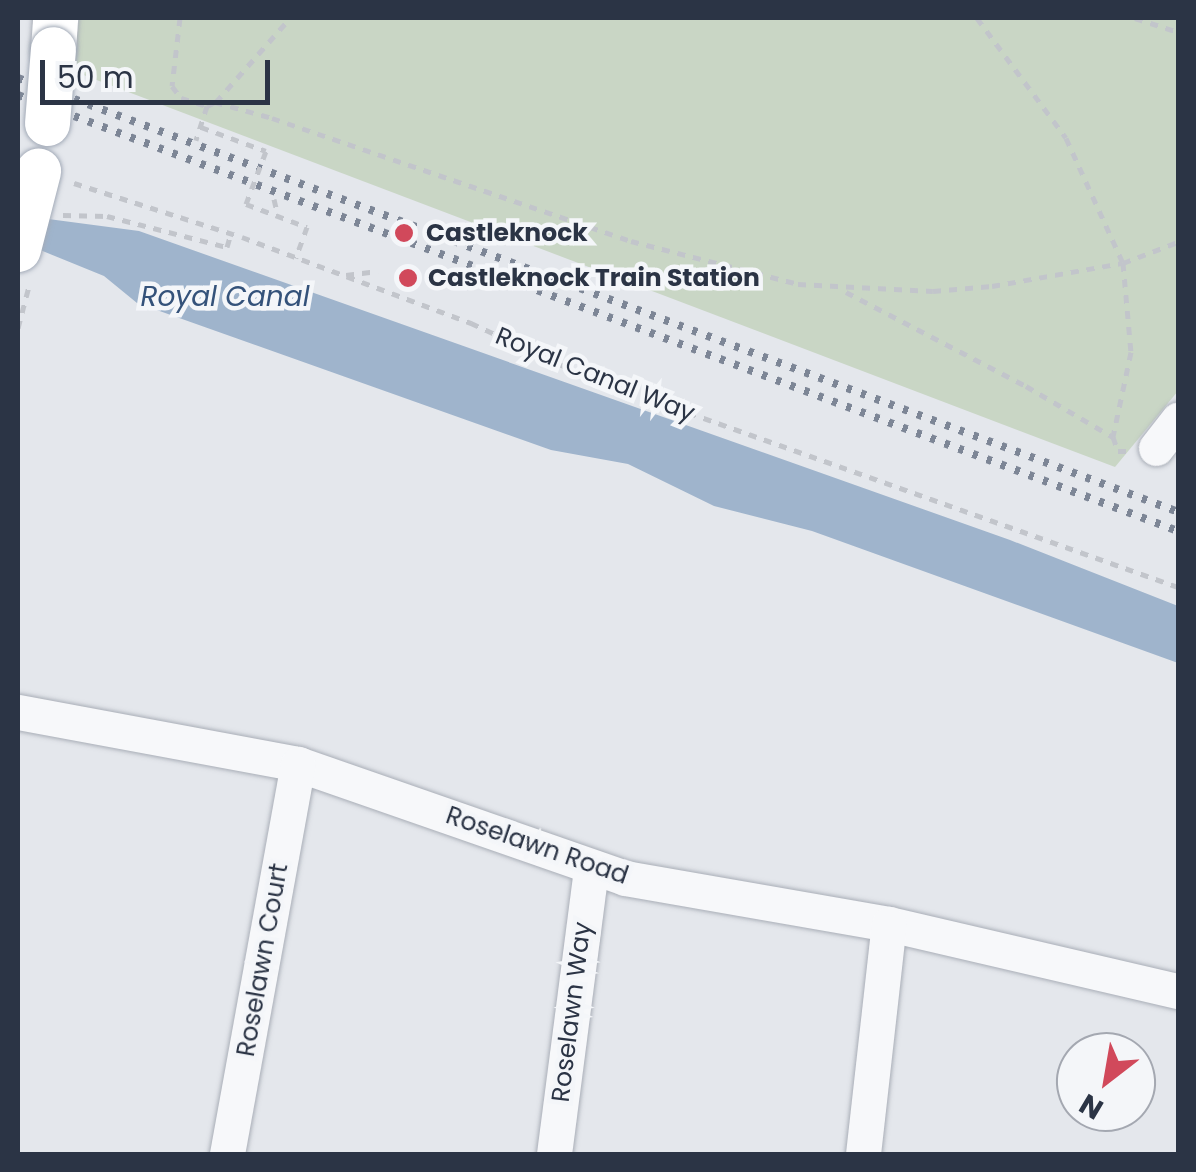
<!DOCTYPE html>
<html>
<head>
<meta charset="utf-8">
<style>
	body { margin:0 }
	#map { position:relative; width:1196px; height:1172px; overflow:hidden; background:#e4e7ec; font-family:Poppins,sans-serif }
	div>[style] { position:absolute }
	.green>* { inset:0; background:#c9d6c5 }
	.water>* { inset:0; background:#9fb4cc }
	.path>* { height:5px; margin-top:-2.5px; transform-origin:0; background:repeating-linear-gradient(90deg,#c2c5cb 0 8px,transparent 0 16px) }
	.roads { filter:drop-shadow(0 0 2px #a9aeb7) drop-shadow(0 0 2px #a9aeb7) }
	.minor>* { height:35px; margin:-17.5px; padding:0 17.5px; transform-origin:17.5px; border-radius:17.5px; background:#f7f8fa }
	.major>* { height:45px; margin:-22.5px; padding:0 22.5px; transform-origin:22.5px; border-radius:22.5px; background:#fff }
	.rail>* { height:8px; margin-top:-4px; transform-origin:0; background:repeating-linear-gradient(90deg,#7d8696 0 5px,transparent 0 15px) }
	.path-bridge>* { height:5px; margin-top:-2.5px; transform-origin:0; background:repeating-linear-gradient(90deg,#c2c5cb 0 8px,transparent 0 16px) }
	.bridges { filter:drop-shadow(0 0 2px #a3abb8) drop-shadow(0 0 2px #a3abb8) }
	.major-bridge>* { height:45px; margin:-22.5px; padding:0 22.5px; transform-origin:22.5px; border-radius:22.5px; background:#fff }
	.dots>* { width:28px; height:28px; translate:-50% -50%; box-sizing:border-box; border:5px solid #f4f6f9; border-radius:50% }
	span { translate:-50% -50%; white-space:nowrap; text-align:center; line-height:1.15; -webkit-text-stroke:9px #f4f6f9; paint-order:stroke }
	.poi-label { font-size:25px; color:#2b3445; font-weight:700 }
	.left { translate:0 -50%; text-align:left }
	.street-label { font-size:25px; color:#2b3445 }
	.water-label { font-size:28px; color:#34527a; font-style:italic }
	.frame { position:absolute; inset:0; border:20px solid #2b3445; pointer-events:none }
	.north { position:absolute; left:1056px; top:1032px; width:100px; height:100px; box-sizing:border-box; background:#f4f6f9; border:2px solid #a4a8b1; border-radius:50%; rotate:211deg; font-size:28px; font-weight:700; line-height:40px; text-align:center; color:#2b3445 }
	.north::after { content:''; display:block; margin:auto; width:35px; height:45px; background:#d1495b; clip-path:polygon(50% 0,100% 100%,50% 72%,0 100%) }
	.scale { position:absolute; left:40px; top:60px; width:230px; height:45px; box-sizing:border-box; border:5px solid #2b3445; border-top:0; padding-left:12px; font-size:30px; line-height:35px; white-space:nowrap; color:#2b3445; -webkit-text-stroke:8px #f4f6f9; paint-order:stroke }
</style>
</head>
<body>
<div id="map">
	<div class="green">
		<i style="clip-path:polygon(79px 18px,1178px 18px,1178px 391px,1115px 467px,73px 71px)"></i>
	</div>
	<div class="water">
		<i style="clip-path:polygon(18px 215px,139px 231px,1010px 540px,1178px 606px,1178px 663px,812px 531px,714px 506px,628px 464px,551px 450px,137px 303px,104px 276px,18px 241px)"></i>
	</div>
	<div class="path">
		<i style="left:180px;top:18px;width:68px;rotate:96.7deg"></i>
		<i style="left:172px;top:86px;width:15px;rotate:53deg"></i>
		<i style="left:181px;top:98px;width:27px;rotate:17deg"></i>
		<i style="left:207px;top:106px;width:36px;rotate:108deg"></i>
		<i style="left:977px;top:18px;width:149px;rotate:53.4deg"></i>
		<i style="left:1066px;top:138px;width:137px;rotate:65.5deg"></i>
		<i style="left:1123px;top:263px;width:89px;rotate:84.9deg"></i>
		<i style="left:1131px;top:352px;width:87px;rotate:102deg"></i>
		<i style="left:1135px;top:18px;width:45px;rotate:18deg"></i>
		<i style="left:216px;top:102px;width:112px;rotate:-48.6deg"></i>
		<i style="left:207px;top:106px;width:9px;rotate:-27deg"></i>
		<i style="left:215px;top:102px;width:59px;rotate:15.7deg"></i>
		<i style="left:272px;top:118px;width:379px;rotate:18.9deg"></i>
		<i style="left:631px;top:241px;width:172px;rotate:14.4deg"></i>
		<i style="left:798px;top:284px;width:135px;rotate:3deg"></i>
		<i style="left:933px;top:291px;width:59px;rotate:-4.8deg"></i>
		<i style="left:992px;top:286px;width:133px;rotate:-10deg"></i>
		<i style="left:1123px;top:263px;width:59px;rotate:-20.9deg"></i>
		<i style="left:201px;top:127px;width:69px;rotate:20.3deg"></i>
		<i style="left:74px;top:183px;width:176px;rotate:17.8deg"></i>
		<i style="left:242px;top:237px;width:245px;rotate:20.6deg"></i>
		<i style="left:471px;top:323px;width:123px;rotate:24.9deg"></i>
		<i style="left:583px;top:375px;width:632px;rotate:19.61deg"></i>
		<i style="left:274px;top:199px;width:18px;rotate:77deg"></i>
		<i style="left:246px;top:204px;width:65px;rotate:20.7deg"></i>
		<i style="left:307px;top:227px;width:33px;rotate:110deg"></i>
		<i style="left:63px;top:215px;width:44px;rotate:1.3deg"></i>
		<i style="left:107px;top:216px;width:124px;rotate:14.5deg"></i>
		<i style="left:227px;top:247px;width:15px;rotate:-74deg"></i>
		<i style="left:346px;top:275px;width:32px;rotate:-7deg"></i>
		<i style="left:846px;top:292px;width:203px;rotate:27.6deg"></i>
		<i style="left:1026px;top:386px;width:101px;rotate:30.4deg"></i>
		<i style="left:1113px;top:437px;width:15px;rotate:70deg"></i>
		<i style="left:1118px;top:451px;width:9px"></i>
		<i style="left:18px;top:328px;width:43px;rotate:-75.3deg"></i>
	</div>
	<div class="roads">
		<div class="minor">
			<i style="left:1156px;top:448px;width:36px;rotate:-52deg"></i>
			<i style="left:18px;top:712px;width:285px;rotate:10.5deg"></i>
			<i style="left:298px;top:764px;width:346px;rotate:19.2deg"></i>
			<i style="left:625px;top:878px;width:268px;rotate:9.9deg"></i>
			<i style="left:889px;top:924px;width:297px;rotate:13.1deg"></i>
			<i style="left:227px;top:1154px;width:396px;rotate:-79.7deg"></i>
			<i style="left:554px;top:1154px;width:287px;rotate:-82.6deg"></i>
			<i style="left:863px;top:1154px;width:231px;rotate:-83.6deg"></i>
		</div>
		<div class="major">
			<i style="left:53px;top:49px;width:31px;rotate:-86deg"></i>
		</div>
	</div>
	<div class="rail">
		<i style="left:18px;top:78px;width:1239px;rotate:20.51deg"></i>
		<i style="left:18px;top:95px;width:1239px;rotate:20.6deg"></i>
	</div>
	<div class="path-bridge">
		<i style="left:246px;top:204px;width:57px;rotate:-69.3deg"></i>
	</div>
	<div class="bridges">
		<div class="major-bridge">
			<i style="left:47px;top:123px;width:74px;rotate:-85.4deg"></i>
			<i style="left:18px;top:249px;width:81px;rotate:-75.6deg"></i>
		</div>
	</div>
	<div class="dots">
		<i style="left:404px;top:233px;background:#d1495b"></i>
		<i style="left:408px;top:278px;background:#d1495b"></i>
	</div>
	<div class="poi-label">
		<span class="left" style="left:426px;top:233px">Castleknock</span>
		<span class="left" style="left:428px;top:278px">Castleknock Train Station</span>
	</div>
	<div class="street-label">
		<span style="left:595px;top:375px;rotate:22deg">Royal Canal Way</span>
		<span style="left:537px;top:846px;rotate:19deg">Roselawn Road</span>
		<span style="left:263px;top:960px;rotate:-80deg">Roselawn Court</span>
		<span style="left:572px;top:1012px;rotate:-83deg">Roselawn Way</span>
	</div>
	<div class="water-label">
		<span style="left:225px;top:297px">Royal Canal</span>
	</div>
	<div class="frame"></div>
	<div class="north">N</div>
	<div class="scale">50 m</div>
</div>
</body>
</html>
